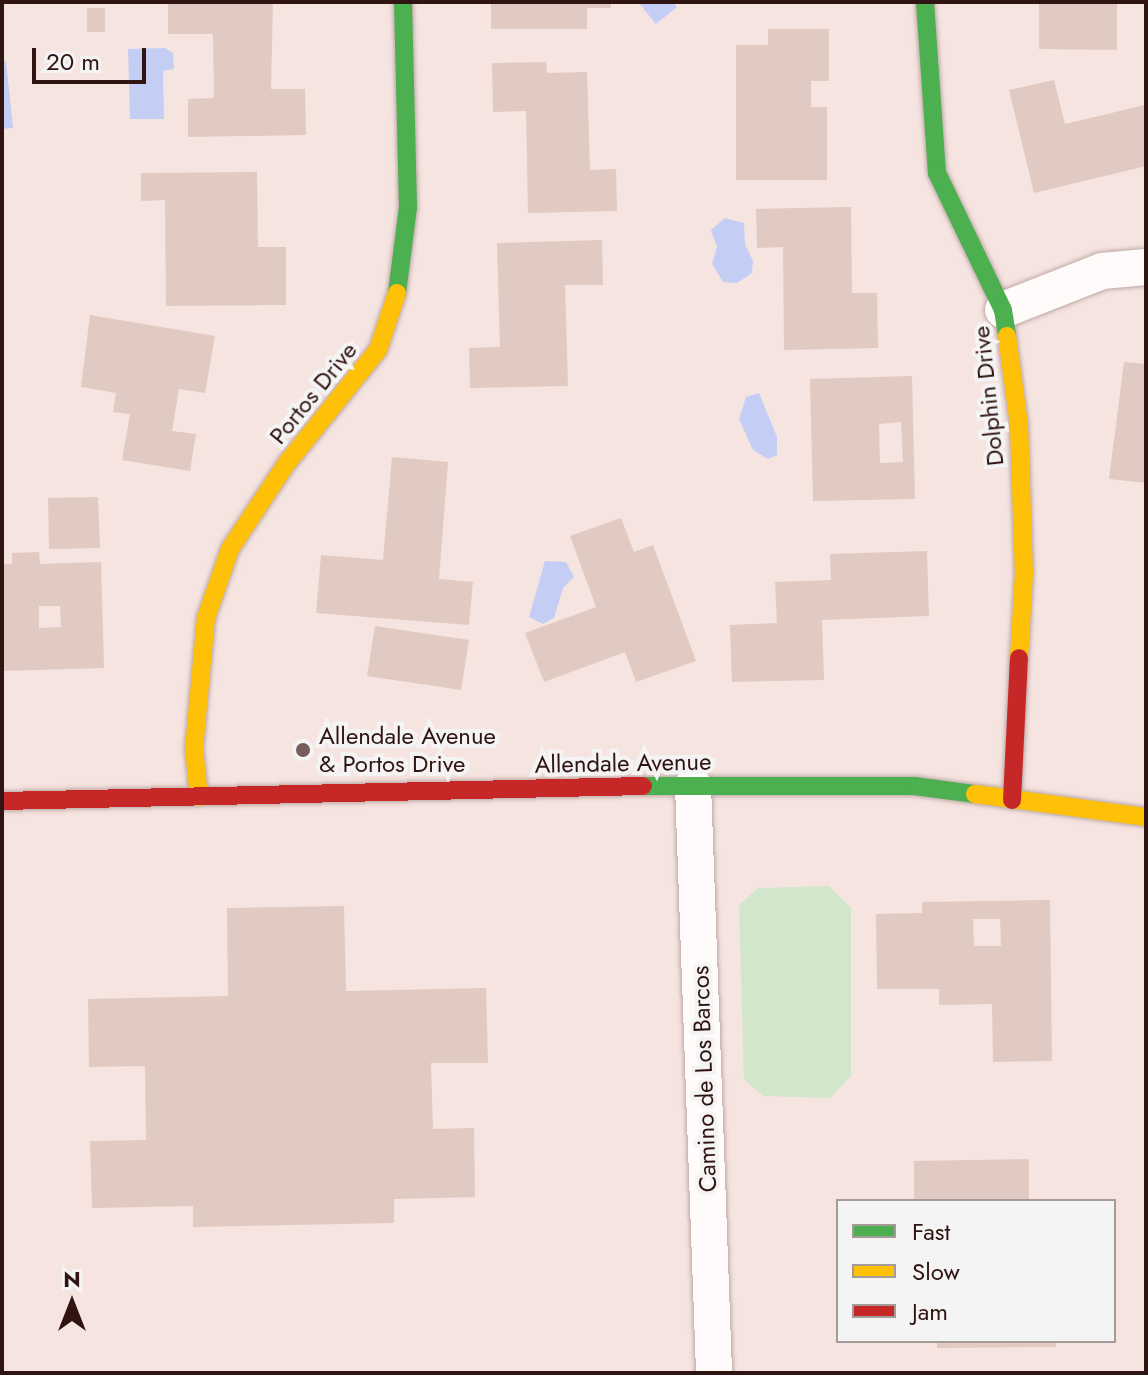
<!DOCTYPE html>
<html>
<head>
<meta charset="utf-8">
<style>
	body { margin:0 }
	#map { position:relative; width:1148px; height:1375px; overflow:hidden; background:#f6e4e1; font-family:Jost,sans-serif }
	div>[style] { position:absolute }
	.green>* { inset:0; background:#d1e6ca }
	.water>* { inset:0; background:#c4cef4 }
	.building>* { inset:0; background:#e1cac1 }
	.roads { filter:drop-shadow(0 0 2px #bea9a6) drop-shadow(0 0 2px #bea9a6) }
	.street>* { height:36px; margin:-18px; padding:0 18px; transform-origin:18px; border-radius:18px; background:#fefbfa }
	.fast>* { height:18px; margin:-9px; padding:0 9px; transform-origin:9px; border-radius:9px; background:#4caf50 }
	.slow>* { height:18px; margin:-9px; padding:0 9px; transform-origin:9px; border-radius:9px; background:#ffc107 }
	.jam>* { height:18px; margin:-9px; padding:0 9px; transform-origin:9px; border-radius:9px; background:#c62828 }
	.dots>* { width:22px; height:22px; translate:-50% -50%; box-sizing:border-box; border:4px solid #f4f4f4; border-radius:50% }
	span { translate:-50% -50%; white-space:nowrap; text-align:center; line-height:1.15; -webkit-text-stroke:8px #f4f4f4; paint-order:stroke }
	.street-label { font-size:24px; color:#301411 }
	.poi-label { font-size:24px; color:#301411 }
	.left { translate:0 -50%; text-align:left }
	.frame { position:absolute; inset:0; border:4px solid #301411; pointer-events:none }
	.legend { position:absolute; left:836px; top:1199px; width:280px; height:144px; box-sizing:border-box; background:#f4f4f4; border:2px solid #a69a99; margin:0; padding:10px 14px; list-style:none; font-size:24px; color:#301411 }
	.legend li { display:flex; align-items:center; gap:16px; height:40px }
	.legend b { width:40px; border:2px solid #a69a99 }
	.north { position:absolute; left:32px; top:1263px; width:80px; height:80px; -webkit-text-stroke:6px #f4f4f4; paint-order:stroke; rotate:0deg; font-size:22px; font-weight:700; line-height:32px; text-align:center; color:#301411 }
	.north::after { content:''; display:block; margin:auto; width:28px; height:36px; background:#301411; clip-path:polygon(50% 0,100% 100%,50% 72%,0 100%) }
	.scale { position:absolute; left:32px; top:48px; width:114px; height:36px; box-sizing:border-box; border:4px solid #301411; border-top:0; padding-left:10px; font-size:24px; line-height:28px; white-space:nowrap; color:#301411; -webkit-text-stroke:6px #f4f4f4; paint-order:stroke }
</style>
</head>
<body>
<div id="map">
	<div class="green">
		<i style="clip-path:polygon(829px 886px,851px 908px,851px 1076px,830px 1098px,763px 1096px,744px 1079px,739px 905px,758px 888px)"></i>
	</div>
	<div class="water">
		<i style="clip-path:polygon(638px 2px,673px 2px,677px 7px,656px 24px)"></i>
		<i style="clip-path:polygon(165px 48px,173px 53px,174px 69px,163px 71px,164px 119px,130px 119px,128px 49px)"></i>
		<i style="clip-path:polygon(2px 61px,6px 61px,13px 128px,2px 129px)"></i>
		<i style="clip-path:polygon(725px 218px,744px 223px,745px 244px,753px 261px,752px 273px,737px 283px,723px 282px,712px 264px,717px 247px,711px 230px)"></i>
		<i style="clip-path:polygon(759px 393px,777px 437px,777px 455px,768px 459px,753px 450px,739px 419px,746px 397px)"></i>
		<i style="clip-path:polygon(545px 561px,566px 562px,574px 577px,563px 588px,554px 618px,543px 624px,529px 617px)"></i>
	</div>
	<div class="building">
		<i style="clip-path:polygon(168px 2px,273px 2px,271px 89px,305px 89px,306px 135px,188px 137px,188px 99px,214px 98px,213px 34px,168px 34px)"></i>
		<i style="clip-path:polygon(491px 2px,611px 2px,611px 8px,587px 8px,587px 29px,491px 29px)"></i>
		<i style="clip-path:polygon(1039px 2px,1117px 2px,1117px 50px,1039px 49px)"></i>
		<i style="clip-path:polygon(87px 8px,105px 8px,105px 32px,87px 32px)"></i>
		<i style="clip-path:polygon(768px 29px,829px 29px,829px 81px,811px 81px,811px 107px,827px 107px,827px 180px,736px 180px,736px 45px,768px 45px)"></i>
		<i style="clip-path:polygon(546px 62px,547px 73px,587px 72px,590px 170px,616px 169px,617px 211px,528px 213px,526px 111px,493px 112px,492px 63px)"></i>
		<i style="clip-path:polygon(1054px 80px,1065px 124px,1145px 105px,1146px 166px,1034px 193px,1009px 90px)"></i>
		<i style="clip-path:polygon(257px 172px,258px 247px,286px 247px,286px 305px,166px 306px,165px 200px,141px 201px,141px 173px)"></i>
		<i style="clip-path:polygon(851px 207px,852px 293px,877px 293px,878px 348px,784px 350px,783px 247px,757px 248px,756px 209px)"></i>
		<i style="clip-path:polygon(602px 240px,603px 285px,565px 285px,568px 386px,470px 388px,469px 348px,500px 347px,497px 243px)"></i>
		<i style="clip-path:polygon(90px 315px,215px 336px,205px 393px,179px 389px,172px 431px,196px 434px,190px 471px,122px 460px,130px 414px,113px 412px,116px 393px,81px 387px)"></i>
		<i style="clip-path:polygon(1124px 362px,1146px 364px,1146px 483px,1109px 479px)"></i>
		<i style="clip-path:polygon(evenodd,912px 376px,915px 499px,813px 501px,810px 379px,912px 376px,901px 422px,903px 462px,880px 463px,879px 424px,901px 422px)"></i>
		<i style="clip-path:polygon(392px 457px,448px 462px,439px 579px,473px 582px,469px 625px,316px 613px,321px 555px,383px 560px)"></i>
		<i style="clip-path:polygon(98px 497px,100px 548px,49px 549px,48px 498px)"></i>
		<i style="clip-path:polygon(621px 518px,634px 552px,653px 545px,696px 661px,636px 682px,625px 652px,544px 682px,525px 633px,596px 607px,570px 536px)"></i>
		<i style="clip-path:polygon(927px 551px,929px 616px,822px 620px,824px 680px,732px 682px,730px 625px,777px 623px,775px 582px,831px 580px,830px 554px)"></i>
		<i style="clip-path:polygon(evenodd,39px 552px,40px 564px,101px 562px,104px 668px,2px 671px,2px 564px,12px 564px,12px 553px,39px 552px,39px 606px,60px 606px,61px 627px,39px 628px,39px 606px)"></i>
		<i style="clip-path:polygon(375px 626px,469px 640px,461px 690px,367px 676px)"></i>
		<i style="clip-path:polygon(evenodd,1050px 900px,1052px 1061px,993px 1062px,992px 1004px,939px 1005px,939px 989px,877px 989px,876px 914px,922px 913px,922px 902px,1050px 900px,973px 919px,1000px 919px,1001px 946px,974px 946px,973px 919px)"></i>
		<i style="clip-path:polygon(344px 906px,346px 991px,486px 988px,488px 1063px,431px 1063px,433px 1129px,474px 1128px,475px 1197px,394px 1199px,394px 1223px,193px 1227px,193px 1206px,92px 1208px,90px 1141px,146px 1140px,145px 1066px,89px 1067px,88px 999px,228px 996px,227px 908px)"></i>
		<i style="clip-path:polygon(1029px 1159px,1029px 1201px,914px 1201px,914px 1161px)"></i>
		<i style="clip-path:polygon(937px 1341px,1056px 1341px,1056px 1347px,937px 1348px)"></i>
	</div>
	<div class="roads">
		<div class="street">
			<i style="left:1003px;top:310px;width:106px;rotate:-21.5deg"></i>
			<i style="left:1102px;top:271px;width:44px;rotate:-5.2deg"></i>
			<i style="left:693px;top:785px;width:588px;rotate:87.95deg"></i>
		</div>
		<div class="fast">
			<i style="left:925px;top:2px;width:171px;rotate:86deg"></i>
			<i style="left:937px;top:173px;width:152px;rotate:64.3deg"></i>
			<i style="left:1003px;top:310px;width:26px;rotate:81deg"></i>
			<i style="left:397px;top:293px;width:87px;rotate:-82.7deg"></i>
			<i style="left:408px;top:207px;width:205px;rotate:-91.4deg"></i>
			<i style="left:643px;top:786px;width:271px"></i>
			<i style="left:914px;top:786px;width:62px;rotate:7.5deg"></i>
		</div>
		<div class="slow">
			<i style="left:1007px;top:336px;width:90px;rotate:82.3deg"></i>
			<i style="left:1019px;top:425px;width:147px;rotate:88.1deg"></i>
			<i style="left:1024px;top:572px;width:86px;rotate:93.3deg"></i>
			<i style="left:975px;top:794px;width:173px;rotate:7.7deg"></i>
			<i style="left:199px;top:797px;width:48px;rotate:-95.9deg"></i>
			<i style="left:194px;top:749px;width:132px;rotate:-84.8deg"></i>
			<i style="left:206px;top:618px;width:73px;rotate:-70.8deg"></i>
			<i style="left:230px;top:549px;width:103px;rotate:-56.5deg"></i>
			<i style="left:287px;top:463px;width:145px;rotate:-51.2deg"></i>
			<i style="left:378px;top:350px;width:60px;rotate:-71.6deg"></i>
		</div>
		<div class="jam">
			<i style="left:1012px;top:800px;width:142px;rotate:-87.2deg"></i>
			<i style="left:2px;top:801px;width:641px;rotate:-1.34deg"></i>
		</div>
	</div>
	<div class="dots">
		<i style="left:303px;top:750px;background:#755d5a"></i>
	</div>
	<div class="street-label">
		<span style="left:313px;top:393px;rotate:-51deg">Portos Drive</span>
		<span style="left:988px;top:396px;rotate:-96deg">Dolphin Drive</span>
		<span style="left:623px;top:763px;rotate:-1deg">Allendale Avenue</span>
		<span style="left:704px;top:1079px;rotate:-92deg">Camino de Los Barcos</span>
	</div>
	<div class="poi-label">
		<span class="left" style="left:319px;top:750px">Allendale Avenue<br>&amp; Portos Drive</span>
	</div>
	<div class="frame"></div>
	<ul class="legend">
	<li><b style="height:10px;background:#4caf50"></b>Fast</li>
	<li><b style="height:10px;background:#ffc107"></b>Slow</li>
	<li><b style="height:10px;background:#c62828"></b>Jam</li>
	</ul>
	<div class="north">N</div>
	<div class="scale">20 m</div>
</div>
</body>
</html>
